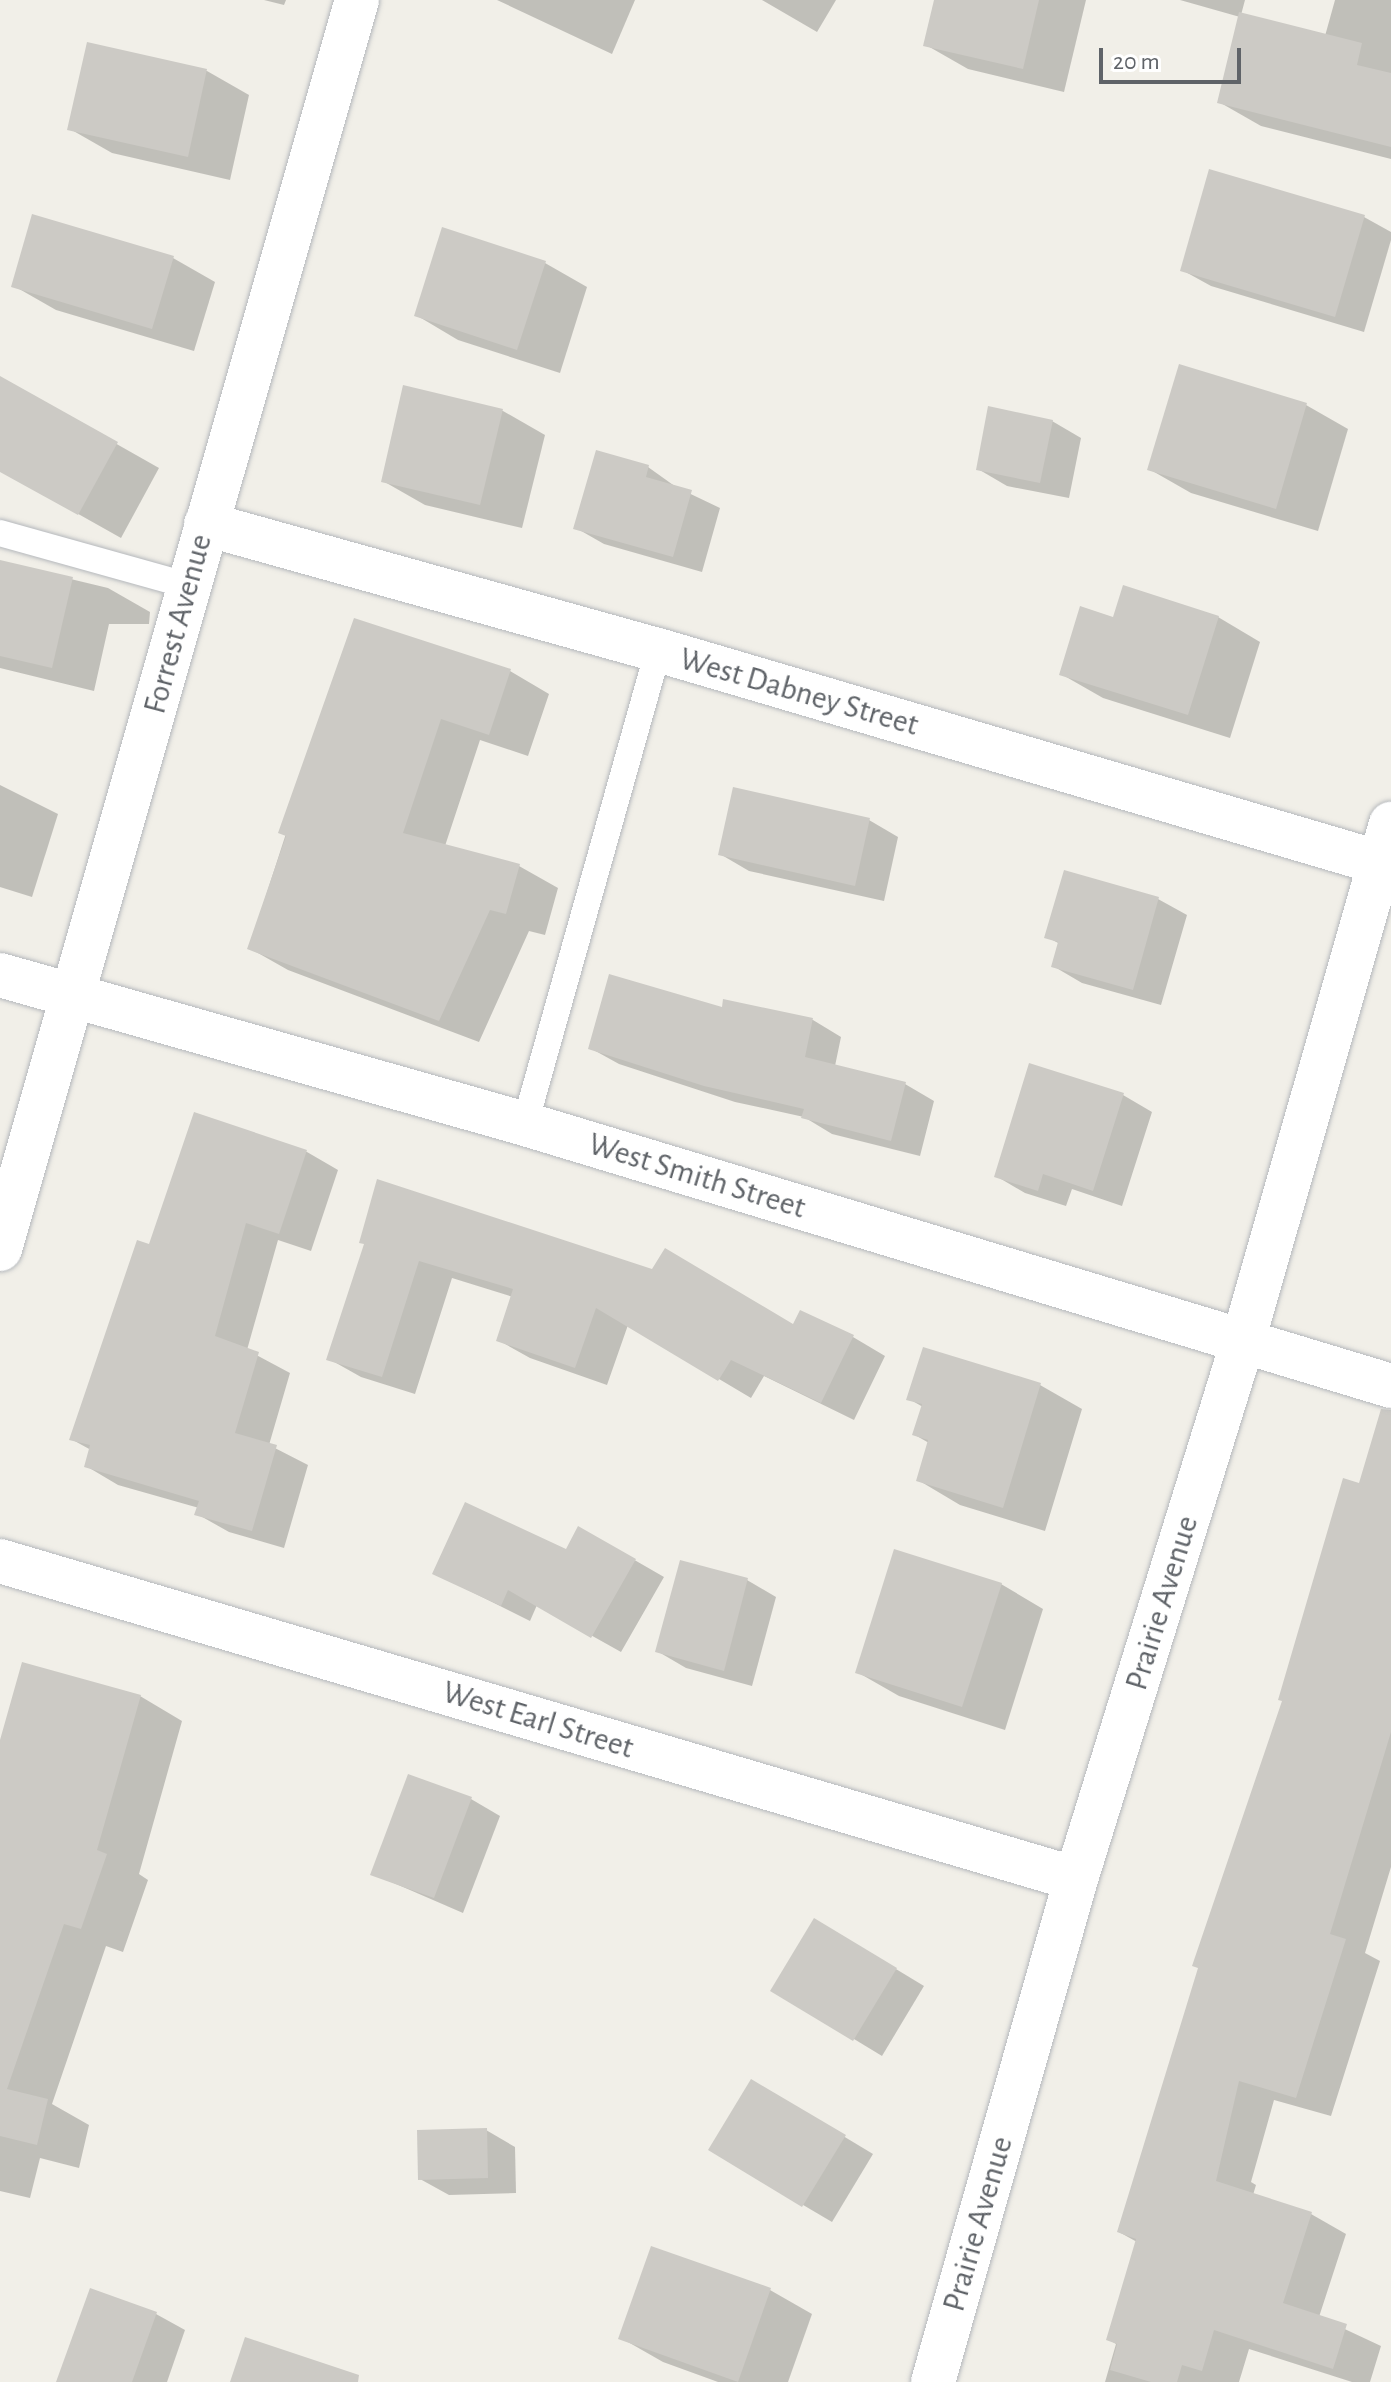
<!DOCTYPE html>
<html>
<head>
<meta charset="utf-8">
<style>
	body { margin:0 }
	#map { position:relative; width:1391px; height:2382px; overflow:hidden; background:#f1efe8; font-family:"Alegreya Sans",sans-serif }
	div>[style] { position:absolute }
	.shadow>* { inset:0; background:#0003 }
	.building>* { inset:0; background:#cccac5 }
	.roads { filter:drop-shadow(0 0 2px #b5b8bc) drop-shadow(0 0 2px #b5b8bc) }
	.service>* { height:26px; margin:-13px; padding:0 13px; transform-origin:13px; border-radius:13px; background:#fff }
	.minor>* { height:44px; margin:-22px; padding:0 22px; transform-origin:22px; border-radius:22px; background:#fff }
	.tertiary>* { height:44px; margin:-22px; padding:0 22px; transform-origin:22px; border-radius:22px; background:#fff }
	span { translate:-50% -50%; white-space:nowrap; text-align:center; line-height:1.15; -webkit-text-stroke:6px #fff; paint-order:stroke }
	.street-label { font-size:32px; color:#5f6368 }
	.scale { position:absolute; left:1099px; top:48px; width:142px; height:36px; box-sizing:border-box; border:4px solid #5f6368; border-top:0; padding-left:10px; font-size:24px; line-height:28px; white-space:nowrap; color:#5f6368; -webkit-text-stroke:6px #fff; paint-order:stroke }
</style>
</head>
<body>
<div id="map">
	<div class="shadow">
		<i style="clip-path:polygon(264px 0,286px 0,284px 5px)"></i>
		<i style="clip-path:polygon(497px 0,635px 0,612px 54px)"></i>
		<i style="clip-path:polygon(762px 0,836px 0,817px 32px)"></i>
		<i style="clip-path:polygon(936px 0,1086px 0,1064px 92px,968px 69px,926px 45px)"></i>
		<i style="clip-path:polygon(1180px 0,1245px 0,1241px 15px,1325px 36px,1335px 0,1391px 0,1391px 159px,1261px 126px,1219px 102px,1240px 17px)"></i>
		<i style="clip-path:polygon(88px 45px,207px 71px,249px 95px,230px 180px,112px 153px,70px 129px)"></i>
		<i style="clip-path:polygon(1364px 217px,1391px 232px,1391px 240px,1364px 332px,1211px 286px,1182px 270px)"></i>
		<i style="clip-path:polygon(173px 258px,215px 282px,194px 351px,56px 310px,14px 286px)"></i>
		<i style="clip-path:polygon(545px 263px,587px 287px,560px 373px,458px 340px,416px 315px)"></i>
		<i style="clip-path:polygon(0 378px,159px 468px,121px 538px,0 470px)"></i>
		<i style="clip-path:polygon(405px 388px,503px 411px,545px 435px,522px 528px,425px 505px,383px 481px)"></i>
		<i style="clip-path:polygon(1306px 405px,1348px 429px,1318px 531px,1191px 493px,1149px 469px)"></i>
		<i style="clip-path:polygon(1052px 421px,1081px 438px,1069px 498px,1007px 486px,978px 469px)"></i>
		<i style="clip-path:polygon(648px 467px,676px 487px,720px 508px,702px 572px,604px 544px,576px 528px)"></i>
		<i style="clip-path:polygon(0 562px,108px 588px,150px 612px,149px 624px,109px 624px,94px 691px,0 668px)"></i>
		<i style="clip-path:polygon(1218px 617px,1260px 642px,1230px 738px,1103px 698px,1061px 674px,1114px 619px)"></i>
		<i style="clip-path:polygon(355px 620px,510px 671px,549px 694px,528px 756px,480px 740px,445px 846px,519px 866px,558px 888px,545px 935px,529px 931px,479px 1042px,288px 970px,249px 948px)"></i>
		<i style="clip-path:polygon(0 785px,58px 814px,32px 897px,0 887px)"></i>
		<i style="clip-path:polygon(869px 820px,898px 837px,884px 901px,749px 871px,720px 854px)"></i>
		<i style="clip-path:polygon(1158px 899px,1187px 915px,1161px 1005px,1082px 983px,1053px 966px,1060px 944px,1047px 937px)"></i>
		<i style="clip-path:polygon(725px 1001px,813px 1020px,841px 1037px,835px 1066px,905px 1084px,934px 1101px,920px 1156px,832px 1134px,804px 1117px,735px 1102px,619px 1064px,590px 1048px,723px 1010px)"></i>
		<i style="clip-path:polygon(1123px 1095px,1152px 1112px,1122px 1206px,1072px 1189px,1066px 1206px,1025px 1193px,996px 1176px)"></i>
		<i style="clip-path:polygon(195px 1114px,307px 1152px,338px 1170px,311px 1251px,278px 1240px,247px 1350px,290px 1373px,269px 1445px,308px 1465px,284px 1548px,229px 1532px,197px 1514px,199px 1508px,118px 1485px,86px 1466px,91px 1450px,71px 1439px,150px 1247px)"></i>
		<i style="clip-path:polygon(366px 1245px,853px 1337px,885px 1356px,854px 1420px,764px 1376px,751px 1398px,628px 1325px,607px 1385px,530px 1358px,498px 1340px,513px 1297px,452px 1278px,415px 1394px,361px 1377px,329px 1359px)"></i>
		<i style="clip-path:polygon(1040px 1385px,1082px 1409px,1045px 1531px,960px 1505px,918px 1480px,929px 1443px,915px 1435px,923px 1407px,909px 1399px)"></i>
		<i style="clip-path:polygon(1391px 1467px,1391px 1867px,1365px 1953px,1380px 1961px,1331px 2116px,1274px 2100px,1251px 2182px,1256px 2185px,1253px 2195px,1311px 2214px,1346px 2234px,1319px 2317px,1381px 2346px,1370px 2382px,1352px 2382px,1249px 2349px,1239px 2382px,1105px 2382px,1116px 2344px,1108px 2339px,1137px 2242px,1119px 2232px,1360px 1486px)"></i>
		<i style="clip-path:polygon(579px 1528px,664px 1577px,621px 1652px,537px 1605px,530px 1621px,434px 1573px,566px 1551px)"></i>
		<i style="clip-path:polygon(747px 1580px,776px 1597px,752px 1686px,686px 1668px,657px 1651px)"></i>
		<i style="clip-path:polygon(1001px 1584px,1043px 1609px,1005px 1730px,899px 1696px,857px 1672px)"></i>
		<i style="clip-path:polygon(140px 1696px,182px 1721px,139px 1874px,148px 1880px,123px 1952px,106px 1946px,52px 2104px,89px 2125px,79px 2168px,40px 2158px,30px 2198px,0 2191px,0 1748px)"></i>
		<i style="clip-path:polygon(471px 1799px,500px 1816px,463px 1913px,373px 1874px)"></i>
		<i style="clip-path:polygon(843px 1937px,924px 1986px,882px 2056px,854px 2039px)"></i>
		<i style="clip-path:polygon(780px 2098px,873px 2154px,832px 2222px,710px 2150px)"></i>
		<i style="clip-path:polygon(486px 2130px,515px 2147px,516px 2193px,449px 2195px,420px 2179px)"></i>
		<i style="clip-path:polygon(91px 2290px,156px 2314px,185px 2330px,167px 2382px,58px 2382px)"></i>
		<i style="clip-path:polygon(770px 2290px,812px 2314px,788px 2382px,718px 2382px,663px 2362px,621px 2338px)"></i>
	</div>
	<div class="building">
		<i style="clip-path:polygon(934px 0,1039px 0,1023px 69px,923px 46px)"></i>
		<i style="clip-path:polygon(1239px 12px,1362px 43px,1357px 65px,1391px 73px,1391px 147px,1217px 103px)"></i>
		<i style="clip-path:polygon(87px 42px,207px 69px,188px 157px,67px 130px)"></i>
		<i style="clip-path:polygon(1209px 169px,1365px 215px,1335px 317px,1180px 271px)"></i>
		<i style="clip-path:polygon(32px 214px,174px 256px,152px 329px,11px 287px)"></i>
		<i style="clip-path:polygon(442px 227px,546px 261px,517px 350px,414px 316px)"></i>
		<i style="clip-path:polygon(1179px 364px,1307px 403px,1276px 509px,1147px 470px)"></i>
		<i style="clip-path:polygon(0 376px,118px 442px,78px 515px,0 472px)"></i>
		<i style="clip-path:polygon(403px 385px,503px 409px,480px 505px,381px 482px)"></i>
		<i style="clip-path:polygon(988px 406px,1053px 420px,1040px 483px,976px 470px)"></i>
		<i style="clip-path:polygon(596px 450px,649px 465px,646px 477px,692px 490px,673px 557px,573px 529px)"></i>
		<i style="clip-path:polygon(0 560px,73px 577px,52px 668px,0 656px)"></i>
		<i style="clip-path:polygon(1123px 585px,1219px 616px,1188px 715px,1059px 675px,1080px 606px,1113px 617px)"></i>
		<i style="clip-path:polygon(354px 618px,511px 669px,489px 735px,441px 719px,403px 833px,520px 864px,506px 914px,490px 910px,439px 1021px,247px 949px,286px 836px,278px 833px)"></i>
		<i style="clip-path:polygon(733px 787px,870px 818px,855px 886px,718px 855px)"></i>
		<i style="clip-path:polygon(1064px 870px,1159px 897px,1133px 990px,1051px 967px,1058px 942px,1044px 938px)"></i>
		<i style="clip-path:polygon(609px 974px,722px 1007px,723px 999px,813px 1018px,805px 1057px,906px 1082px,891px 1141px,801px 1118px,804px 1109px,704px 1086px,588px 1049px)"></i>
		<i style="clip-path:polygon(1029px 1063px,1124px 1093px,1093px 1191px,1043px 1174px,1038px 1191px,994px 1177px)"></i>
		<i style="clip-path:polygon(194px 1112px,307px 1150px,279px 1234px,246px 1223px,215px 1336px,259px 1352px,235px 1433px,277px 1445px,252px 1531px,194px 1515px,199px 1501px,84px 1467px,90px 1445px,69px 1440px,137px 1240px,149px 1244px)"></i>
		<i style="clip-path:polygon(377px 1179px,652px 1269px,665px 1248px,793px 1324px,800px 1310px,854px 1335px,821px 1403px,731px 1360px,718px 1381px,596px 1308px,575px 1368px,496px 1341px,513px 1289px,419px 1261px,382px 1377px,326px 1360px,364px 1244px,359px 1243px)"></i>
		<i style="clip-path:polygon(923px 1347px,1041px 1383px,1003px 1508px,916px 1481px,928px 1440px,912px 1435px,922px 1404px,906px 1400px)"></i>
		<i style="clip-path:polygon(1381px 1409px,1391px 1410px,1391px 1732px,1330px 1934px,1346px 1939px,1296px 2098px,1239px 2081px,1216px 2181px,1312px 2212px,1283px 2303px,1347px 2324px,1333px 2369px,1214px 2330px,1202px 2371px,1182px 2365px,1177px 2382px,1151px 2382px,1110px 2370px,1117px 2344px,1106px 2340px,1136px 2239px,1117px 2232px,1198px 1968px,1192px 1966px,1282px 1701px,1278px 1700px,1343px 1478px,1359px 1483px)"></i>
		<i style="clip-path:polygon(465px 1502px,566px 1549px,578px 1526px,636px 1559px,591px 1638px,508px 1590px,501px 1606px,432px 1574px)"></i>
		<i style="clip-path:polygon(894px 1549px,1002px 1583px,962px 1707px,855px 1673px)"></i>
		<i style="clip-path:polygon(680px 1560px,748px 1578px,724px 1671px,655px 1652px)"></i>
		<i style="clip-path:polygon(22px 1662px,141px 1695px,97px 1850px,107px 1854px,81px 1929px,64px 1924px,7px 2089px,48px 2099px,37px 2145px,0 2136px,0 1740px)"></i>
		<i style="clip-path:polygon(408px 1774px,472px 1797px,434px 1898px,370px 1875px)"></i>
		<i style="clip-path:polygon(814px 1918px,897px 1968px,853px 2041px,770px 1991px)"></i>
		<i style="clip-path:polygon(751px 2079px,846px 2135px,802px 2207px,708px 2150px)"></i>
		<i style="clip-path:polygon(487px 2128px,488px 2178px,418px 2180px,417px 2130px)"></i>
		<i style="clip-path:polygon(651px 2246px,771px 2288px,738px 2382px,618px 2339px)"></i>
		<i style="clip-path:polygon(90px 2288px,157px 2312px,132px 2382px,56px 2382px)"></i>
		<i style="clip-path:polygon(245px 2337px,359px 2375px,358px 2382px,230px 2382px)"></i>
	</div>
	<div class="roads">
		<div class="service">
			<i style="left:0;top:533px;width:197px;rotate:15.6deg"></i>
			<i style="left:525px;top:1124px;width:492px;rotate:-74.3deg"></i>
		</div>
		<div class="minor">
			<i style="left:206px;top:524px;width:469px;rotate:15.6deg"></i>
			<i style="left:658px;top:650px;width:764px;rotate:16.42deg"></i>
			<i style="left:0;top:975px;width:546px;rotate:15.84deg"></i>
			<i style="left:525px;top:1124px;width:905px;rotate:16.83deg"></i>
			<i style="left:0;top:1249px;width:1299px;rotate:-74.05deg"></i>
			<i style="left:0;top:1561px;width:1122px;rotate:16.46deg"></i>
		</div>
		<div class="tertiary">
			<i style="left:933px;top:2382px;width:523px;rotate:-74.13deg"></i>
			<i style="left:1076px;top:1879px;width:563px;rotate:-72.76deg"></i>
			<i style="left:1243px;top:1341px;width:538px;rotate:-74.03deg"></i>
		</div>
	</div>
	<div class="street-label">
		<span style="left:178px;top:624px;rotate:-75deg">Forrest Avenue</span>
		<span style="left:799px;top:692px;rotate:16deg">West Dabney Street</span>
		<span style="left:697px;top:1176px;rotate:17deg">West Smith Street</span>
		<span style="left:1162px;top:1603px;rotate:-73deg">Prairie Avenue</span>
		<span style="left:538px;top:1720px;rotate:17deg">West Earl Street</span>
		<span style="left:978px;top:2224px;rotate:-74deg">Prairie Avenue</span>
	</div>
	<div class="scale">20 m</div>
</div>
</body>
</html>
